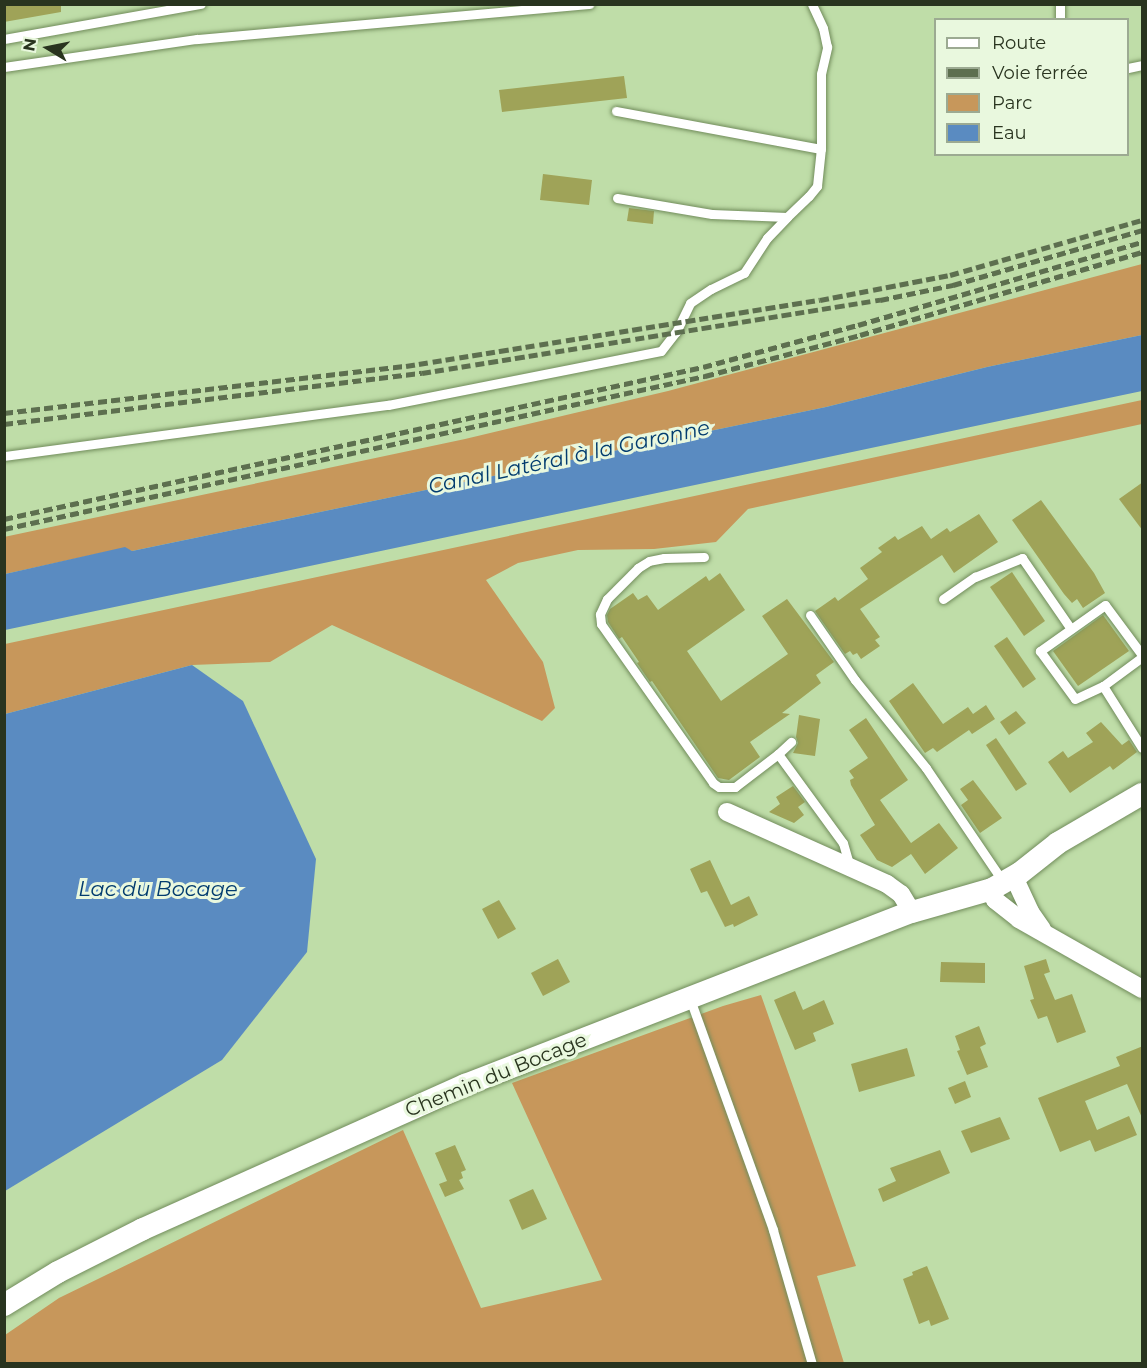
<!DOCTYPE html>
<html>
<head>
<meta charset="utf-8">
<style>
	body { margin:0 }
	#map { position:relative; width:1147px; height:1368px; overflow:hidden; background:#bfdda8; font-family:Montserrat,sans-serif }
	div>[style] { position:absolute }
	.green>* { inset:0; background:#c7975b }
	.water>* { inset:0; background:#5a8bc1 }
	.building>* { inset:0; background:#9fa358 }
	.roads { filter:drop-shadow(0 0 2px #718c5b) drop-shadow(0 0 2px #718c5b) }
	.service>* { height:9px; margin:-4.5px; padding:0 4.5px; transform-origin:4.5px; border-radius:4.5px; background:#fff }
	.minor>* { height:18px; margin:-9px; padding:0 9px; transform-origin:9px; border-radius:9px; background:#fff }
	.tertiary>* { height:22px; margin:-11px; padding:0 11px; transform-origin:11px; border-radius:11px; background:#fff }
	.rail>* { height:4.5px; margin-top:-2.25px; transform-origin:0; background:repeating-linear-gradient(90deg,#5d6f4f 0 9px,transparent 0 13.5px) }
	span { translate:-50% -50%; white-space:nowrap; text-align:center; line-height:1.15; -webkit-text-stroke:6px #e9f8de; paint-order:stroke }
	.street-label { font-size:20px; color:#29341f }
	.water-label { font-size:21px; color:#023c6f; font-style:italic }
	.frame { position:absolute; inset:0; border:6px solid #29341f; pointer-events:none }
	.legend { position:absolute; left:934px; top:18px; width:195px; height:138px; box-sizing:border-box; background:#e9f8de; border:2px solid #9caa92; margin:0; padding:8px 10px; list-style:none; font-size:18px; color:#29341f }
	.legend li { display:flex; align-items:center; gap:12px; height:30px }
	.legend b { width:30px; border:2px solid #9caa92 }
	.north { position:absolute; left:18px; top:18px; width:60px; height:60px; -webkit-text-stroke:4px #e9f8de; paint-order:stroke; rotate:280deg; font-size:16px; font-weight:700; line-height:24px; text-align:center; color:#29341f }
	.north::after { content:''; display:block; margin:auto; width:21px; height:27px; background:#29341f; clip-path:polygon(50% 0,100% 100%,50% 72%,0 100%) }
</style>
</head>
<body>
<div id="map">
	<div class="green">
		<i style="clip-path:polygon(1142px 264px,1142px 335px,987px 367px,826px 407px,132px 551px,124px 548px,5px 574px,4px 537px,465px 439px,668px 391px)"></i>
		<i style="clip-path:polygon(1142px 400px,1142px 424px,748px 509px,716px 542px,654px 549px,578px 550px,518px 563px,486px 580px,543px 662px,555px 708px,542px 721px,332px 625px,270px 662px,192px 665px,5px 714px,5px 644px)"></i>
		<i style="clip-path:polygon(761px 995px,856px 1266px,817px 1276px,844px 1363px,5px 1364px,5px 1335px,59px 1298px,403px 1130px,481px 1308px,602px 1280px,512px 1083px,723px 1006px)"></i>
	</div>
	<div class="water">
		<i style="clip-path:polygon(1142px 335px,1142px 391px,5px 630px,5px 574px,125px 547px,132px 551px,826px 407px,987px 367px)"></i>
		<i style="clip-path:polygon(192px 665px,243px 701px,316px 859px,307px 952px,222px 1060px,5px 1191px,5px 714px)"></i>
	</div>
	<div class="building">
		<i style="clip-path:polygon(4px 4px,61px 4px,61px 12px,4px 22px)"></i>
		<i style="clip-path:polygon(624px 76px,627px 98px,502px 112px,499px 90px)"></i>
		<i style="clip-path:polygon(543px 174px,592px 180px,589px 205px,540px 200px)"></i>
		<i style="clip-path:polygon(629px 208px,654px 211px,653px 224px,627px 221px)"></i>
		<i style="clip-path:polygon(1143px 482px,1143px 531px,1119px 499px)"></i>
		<i style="clip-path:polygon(1041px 500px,1094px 573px,1105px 593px,1083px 608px,1077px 599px,1072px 603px,1064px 594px,1012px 520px)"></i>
		<i style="clip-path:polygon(979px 514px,998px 542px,954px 573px,942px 555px,860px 609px,880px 637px,875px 640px,880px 646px,861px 659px,857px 653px,853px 655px,850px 651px,845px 654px,815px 611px,835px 597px,838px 601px,868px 579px,860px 568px,882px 552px,878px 548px,895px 536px,898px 540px,922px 526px,931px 539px,947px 528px,950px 532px)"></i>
		<i style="clip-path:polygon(1012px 572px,1045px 621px,1024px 636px,990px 587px)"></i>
		<i style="clip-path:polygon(720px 573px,745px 610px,687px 651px,721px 701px,788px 654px,762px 616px,787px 599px,834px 662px,816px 675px,821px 683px,782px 713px,790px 714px,750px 742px,760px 757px,729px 780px,718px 778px,652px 681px,650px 682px,637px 663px,639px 662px,622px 637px,619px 639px,608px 622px,607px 615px,610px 609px,633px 593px,638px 600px,647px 595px,658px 610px,706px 576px,709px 581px)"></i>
		<i style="clip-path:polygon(1103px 615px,1129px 651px,1078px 686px,1053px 651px)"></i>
		<i style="clip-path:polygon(1007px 637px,1036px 679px,1023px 688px,994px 646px)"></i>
		<i style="clip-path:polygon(913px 683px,943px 724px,968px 707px,973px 714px,986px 705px,995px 719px,972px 734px,969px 730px,937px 752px,933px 748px,925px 753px,889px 701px)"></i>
		<i style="clip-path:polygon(1016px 711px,1026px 723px,1009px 735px,1000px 722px)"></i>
		<i style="clip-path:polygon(799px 715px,820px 719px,815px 756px,793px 753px,798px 743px,796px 737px)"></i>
		<i style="clip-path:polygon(866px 718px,908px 780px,880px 800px,911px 843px,939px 823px,958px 848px,925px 874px,911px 854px,892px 867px,877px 860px,860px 835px,875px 825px,851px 785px,850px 780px,854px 778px,849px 771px,868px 758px,849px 730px)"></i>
		<i style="clip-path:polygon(1101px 722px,1122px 745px,1129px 740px,1137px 752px,1113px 770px,1110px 766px,1070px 793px,1048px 762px,1063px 751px,1068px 758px,1093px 742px,1086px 733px)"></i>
		<i style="clip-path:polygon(996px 738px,1027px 784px,1016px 791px,986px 745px)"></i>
		<i style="clip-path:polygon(973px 780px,1002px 818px,980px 833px,961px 805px,968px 800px,960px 789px)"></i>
		<i style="clip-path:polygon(793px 786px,805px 802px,798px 807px,804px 815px,794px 823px,769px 812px,780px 804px,776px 797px)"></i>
		<i style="clip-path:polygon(710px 860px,731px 905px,749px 896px,758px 915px,734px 927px,733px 924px,725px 927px,707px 891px,701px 893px,690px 869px)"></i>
		<i style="clip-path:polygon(499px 900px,516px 929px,498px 939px,482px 909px)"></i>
		<i style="clip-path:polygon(558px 959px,570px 982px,543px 996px,531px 973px)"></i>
		<i style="clip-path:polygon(1046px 959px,1050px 972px,1044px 974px,1055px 1000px,1072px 994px,1086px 1032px,1057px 1043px,1047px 1016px,1038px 1019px,1030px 1000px,1034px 999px,1024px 966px)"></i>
		<i style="clip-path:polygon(941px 962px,985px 963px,985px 983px,940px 982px)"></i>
		<i style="clip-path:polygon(795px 991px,803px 1010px,824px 1000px,834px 1024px,813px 1033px,816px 1041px,795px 1050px,774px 1000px)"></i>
		<i style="clip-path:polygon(979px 1026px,986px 1044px,980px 1047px,988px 1067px,967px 1075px,957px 1051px,960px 1050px,955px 1036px)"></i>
		<i style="clip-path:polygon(1143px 1046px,1143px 1120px,1127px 1084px,1085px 1101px,1097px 1130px,1129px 1116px,1137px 1135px,1095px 1152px,1090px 1140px,1060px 1152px,1038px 1098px,1120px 1066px,1116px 1057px)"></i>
		<i style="clip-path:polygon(907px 1048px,915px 1076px,859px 1092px,851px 1064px)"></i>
		<i style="clip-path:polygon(965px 1081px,971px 1097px,955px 1104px,948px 1088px)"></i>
		<i style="clip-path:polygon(1000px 1117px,1010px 1139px,971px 1153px,961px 1131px)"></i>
		<i style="clip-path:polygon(455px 1145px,466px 1170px,461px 1172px,463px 1178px,459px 1180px,464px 1189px,445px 1197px,439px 1184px,447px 1181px,435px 1153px)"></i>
		<i style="clip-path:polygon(940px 1150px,950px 1173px,883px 1202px,878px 1189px,896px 1181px,890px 1168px)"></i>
		<i style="clip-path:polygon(533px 1189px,547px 1219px,522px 1230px,509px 1200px)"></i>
		<i style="clip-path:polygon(927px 1266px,949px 1319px,931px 1326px,929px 1320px,919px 1324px,903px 1279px,913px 1275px,912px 1272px)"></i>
	</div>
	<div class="roads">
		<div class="service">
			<i style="left:1060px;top:4px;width:16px;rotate:90deg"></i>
			<i style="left:4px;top:39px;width:200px;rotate:-10.1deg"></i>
			<i style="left:4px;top:67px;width:195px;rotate:-8.3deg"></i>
			<i style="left:197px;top:39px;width:394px;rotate:-5.1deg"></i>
			<i style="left:1128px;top:68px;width:14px;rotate:-12deg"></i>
			<i style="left:616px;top:111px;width:208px;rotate:10.5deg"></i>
			<i style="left:617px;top:198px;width:96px;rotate:9.6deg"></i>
			<i style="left:712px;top:214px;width:75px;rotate:2.3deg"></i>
			<i style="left:787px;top:217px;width:30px;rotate:-44deg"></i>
			<i style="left:809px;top:196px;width:13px;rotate:-51deg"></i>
			<i style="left:817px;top:186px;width:37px;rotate:-84deg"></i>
			<i style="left:821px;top:149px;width:75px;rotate:-90deg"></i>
			<i style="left:821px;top:74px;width:28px;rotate:-77deg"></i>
			<i style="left:827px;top:47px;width:19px;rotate:-102deg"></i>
			<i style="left:823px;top:28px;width:26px;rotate:-115deg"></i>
			<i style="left:4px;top:456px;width:387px;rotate:-7.6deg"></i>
			<i style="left:388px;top:405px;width:278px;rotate:-11.2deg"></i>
			<i style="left:661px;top:351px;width:24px;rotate:-52deg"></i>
			<i style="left:676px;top:332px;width:32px;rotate:-64deg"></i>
			<i style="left:690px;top:303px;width:25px;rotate:-34deg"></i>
			<i style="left:711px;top:289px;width:37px;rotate:-26deg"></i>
			<i style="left:744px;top:273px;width:42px;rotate:-56.7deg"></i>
			<i style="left:767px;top:238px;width:29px;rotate:-46deg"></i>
			<i style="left:704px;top:557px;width:40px;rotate:178.6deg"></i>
			<i style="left:664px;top:558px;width:15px;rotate:169deg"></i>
			<i style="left:649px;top:561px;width:13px;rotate:148deg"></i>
			<i style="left:638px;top:568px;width:44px;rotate:135deg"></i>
			<i style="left:607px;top:599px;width:17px;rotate:115deg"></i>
			<i style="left:600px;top:614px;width:10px;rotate:84deg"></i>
			<i style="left:601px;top:624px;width:194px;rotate:54.8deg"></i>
			<i style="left:713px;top:783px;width:7px;rotate:34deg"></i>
			<i style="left:719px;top:787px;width:16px"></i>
			<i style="left:735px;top:787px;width:54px;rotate:-37.5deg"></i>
			<i style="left:778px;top:754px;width:110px;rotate:53.9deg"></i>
			<i style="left:843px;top:843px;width:26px;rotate:74deg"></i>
			<i style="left:943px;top:599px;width:39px;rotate:-35deg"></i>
			<i style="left:975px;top:577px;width:51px;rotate:-22deg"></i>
			<i style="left:1022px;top:558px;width:86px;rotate:55.4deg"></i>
			<i style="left:810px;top:615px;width:79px;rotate:55.3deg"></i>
			<i style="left:855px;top:680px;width:113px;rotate:51.1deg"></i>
			<i style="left:926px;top:768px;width:139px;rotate:55.9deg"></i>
			<i style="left:1142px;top:655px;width:62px;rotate:-126.5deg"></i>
			<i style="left:1105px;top:605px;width:80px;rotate:144.7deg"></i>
			<i style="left:1040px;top:651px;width:59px;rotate:53.9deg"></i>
			<i style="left:1075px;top:699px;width:31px;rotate:-25deg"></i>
			<i style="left:1103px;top:686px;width:49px;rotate:-36.6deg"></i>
			<i style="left:1103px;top:686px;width:73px;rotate:57.8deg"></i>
			<i style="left:778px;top:754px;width:18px;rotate:-43deg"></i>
			<i style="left:690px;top:999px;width:245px;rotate:70.2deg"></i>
			<i style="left:773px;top:1230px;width:140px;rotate:73.8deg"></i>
		</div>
		<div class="minor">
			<i style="left:727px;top:812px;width:175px;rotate:24.2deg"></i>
			<i style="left:887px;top:884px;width:17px;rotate:36deg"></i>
			<i style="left:901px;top:894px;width:21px;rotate:59deg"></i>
			<i style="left:1014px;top:877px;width:38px;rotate:65deg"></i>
			<i style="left:1030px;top:912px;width:21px;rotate:55deg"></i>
			<i style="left:992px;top:889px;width:11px;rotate:75deg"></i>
			<i style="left:995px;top:900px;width:31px;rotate:38deg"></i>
			<i style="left:1019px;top:919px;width:142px;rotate:29.6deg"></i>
		</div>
		<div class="tertiary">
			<i style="left:4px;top:1305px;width:63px;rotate:-31.4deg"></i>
			<i style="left:58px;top:1272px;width:95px;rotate:-26.8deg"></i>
			<i style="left:143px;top:1229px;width:353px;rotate:-24.1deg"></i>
			<i style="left:465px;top:1085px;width:479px;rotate:-21.2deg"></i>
			<i style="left:912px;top:912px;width:83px;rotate:-16deg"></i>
			<i style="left:992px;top:889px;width:32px;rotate:-30deg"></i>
			<i style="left:1020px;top:873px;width:48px;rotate:-38.3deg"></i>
			<i style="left:1058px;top:843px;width:97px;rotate:-30.3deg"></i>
		</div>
	</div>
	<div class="rail">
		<i style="left:4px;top:413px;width:405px;rotate:-6.7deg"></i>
		<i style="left:406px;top:366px;width:419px;rotate:-9.1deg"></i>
		<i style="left:820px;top:300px;width:132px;rotate:-10.9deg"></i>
		<i style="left:950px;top:275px;width:200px;rotate:-16deg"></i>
		<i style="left:4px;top:424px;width:421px;rotate:-7deg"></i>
		<i style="left:422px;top:373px;width:464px;rotate:-9.1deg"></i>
		<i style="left:880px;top:300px;width:75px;rotate:-11.6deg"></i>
		<i style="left:953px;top:285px;width:197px;rotate:-16.2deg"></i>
		<i style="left:4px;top:519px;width:715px;rotate:-12.27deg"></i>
		<i style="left:703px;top:367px;width:161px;rotate:-15.2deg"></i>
		<i style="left:858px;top:325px;width:296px;rotate:-16.3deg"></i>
		<i style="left:4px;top:529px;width:718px;rotate:-12.31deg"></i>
		<i style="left:705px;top:376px;width:160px;rotate:-14.8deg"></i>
		<i style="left:860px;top:335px;width:294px;rotate:-16.4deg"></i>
	</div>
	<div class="street-label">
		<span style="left:496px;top:1075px;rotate:-22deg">Chemin du Bocage</span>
	</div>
	<div class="water-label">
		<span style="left:569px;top:457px;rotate:-12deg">Canal Latéral à la Garonne</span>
		<span style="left:158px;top:889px">Lac du Bocage</span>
	</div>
	<div class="frame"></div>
	<ul class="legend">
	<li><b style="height:8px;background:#fff"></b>Route</li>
	<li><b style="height:8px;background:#5d6f4f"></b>Voie ferrée</li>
	<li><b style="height:16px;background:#c7975b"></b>Parc</li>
	<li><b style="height:16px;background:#5a8bc1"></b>Eau</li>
	</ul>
	<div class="north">N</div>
</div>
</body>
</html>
